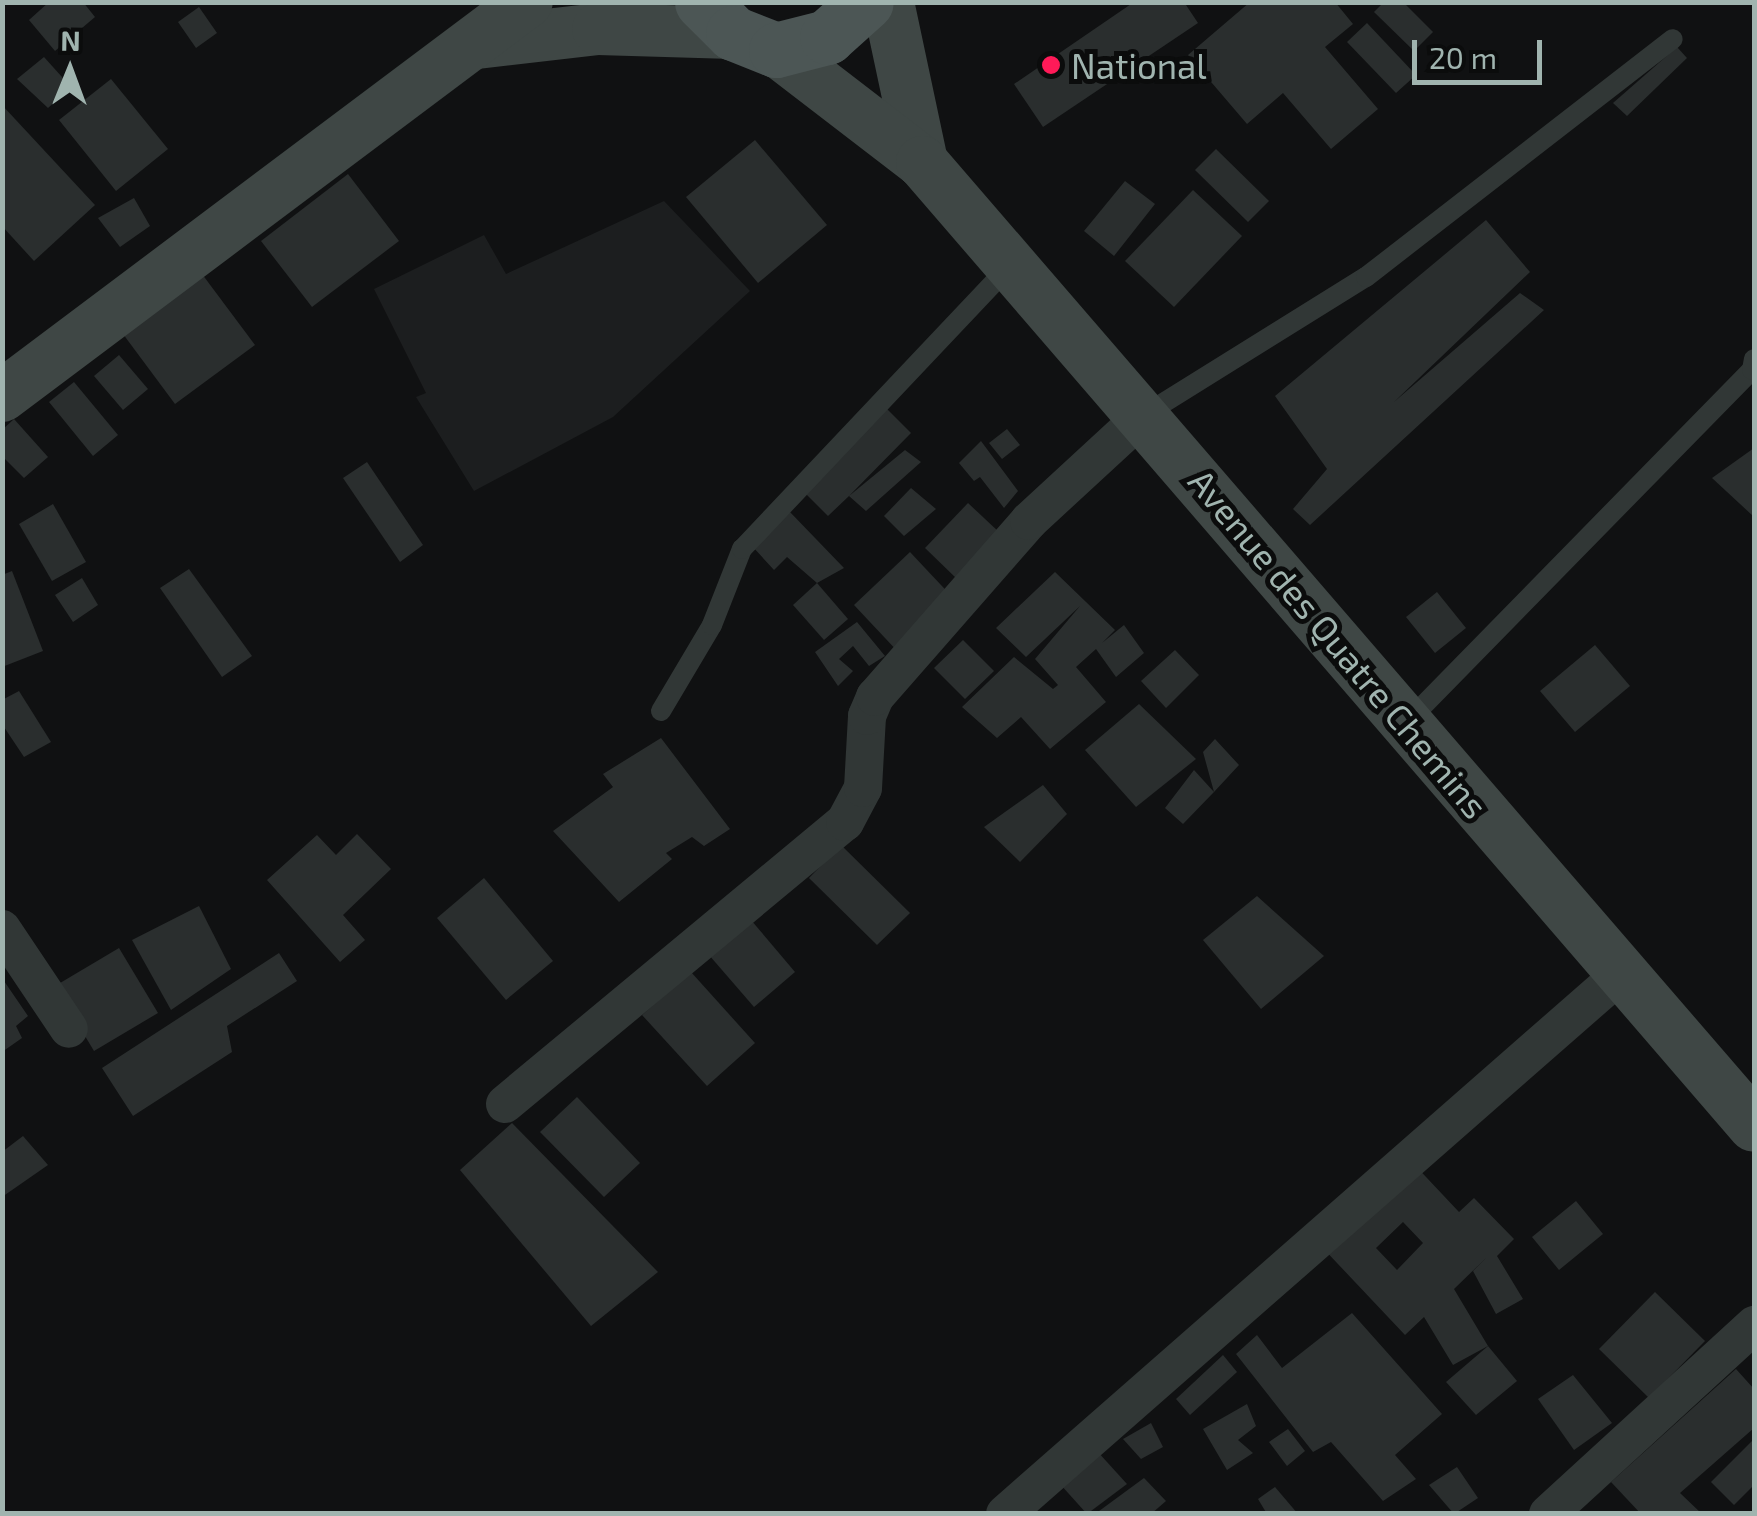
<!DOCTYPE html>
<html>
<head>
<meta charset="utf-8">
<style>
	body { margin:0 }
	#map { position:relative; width:1757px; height:1516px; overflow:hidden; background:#101112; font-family:"Exo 2",sans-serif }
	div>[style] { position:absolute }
	.built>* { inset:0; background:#1c1e1f }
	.building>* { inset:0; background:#2a2e2e }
	.service>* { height:20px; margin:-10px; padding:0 10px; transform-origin:10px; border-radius:10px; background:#313736 }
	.minor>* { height:38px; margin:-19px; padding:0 19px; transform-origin:19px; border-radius:19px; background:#313736 }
	.secondary>* { height:52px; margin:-26px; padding:0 26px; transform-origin:26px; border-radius:26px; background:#3f4745 }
	.primary>* { height:55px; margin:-27.5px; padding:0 27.5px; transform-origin:27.5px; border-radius:27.5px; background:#4c5655 }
	.dots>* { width:28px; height:28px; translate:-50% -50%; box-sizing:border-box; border:5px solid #0b0c0c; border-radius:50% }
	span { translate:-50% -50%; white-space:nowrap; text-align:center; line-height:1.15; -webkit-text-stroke:10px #0b0c0c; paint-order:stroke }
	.poi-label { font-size:35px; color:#a0b4af }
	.left { translate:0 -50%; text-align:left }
	.street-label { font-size:35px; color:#a0b4af }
	.frame { position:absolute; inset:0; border:5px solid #a0b4af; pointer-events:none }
	.north { position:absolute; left:20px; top:20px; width:100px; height:100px; -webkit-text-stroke:8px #0b0c0c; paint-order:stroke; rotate:1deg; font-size:28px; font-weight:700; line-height:40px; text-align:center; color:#a0b4af }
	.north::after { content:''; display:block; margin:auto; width:35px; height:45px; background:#a0b4af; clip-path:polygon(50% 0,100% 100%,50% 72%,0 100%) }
	.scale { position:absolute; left:1412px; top:40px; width:130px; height:45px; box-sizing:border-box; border:5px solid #a0b4af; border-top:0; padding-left:12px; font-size:30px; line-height:35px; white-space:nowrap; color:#a0b4af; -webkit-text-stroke:8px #0b0c0c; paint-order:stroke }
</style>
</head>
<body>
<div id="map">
	<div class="built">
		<i style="clip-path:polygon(664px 201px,750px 291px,613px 417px,474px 491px,416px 397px,426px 393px,374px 289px,484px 235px,506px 274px)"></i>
	</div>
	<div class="building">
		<i style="clip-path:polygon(49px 2px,83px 2px,95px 17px,55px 51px,29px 20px)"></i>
		<i style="clip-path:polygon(1134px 2px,1184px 2px,1198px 23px,1043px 127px,1014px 84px)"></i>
		<i style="clip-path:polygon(1250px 2px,1335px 2px,1353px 24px,1325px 47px,1378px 109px,1331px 149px,1283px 93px,1247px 124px,1188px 55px)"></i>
		<i style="clip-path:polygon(1384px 2px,1403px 2px,1433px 32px,1414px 51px,1374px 12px)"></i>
		<i style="clip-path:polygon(199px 7px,217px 33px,196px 48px,178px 22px)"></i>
		<i style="clip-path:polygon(1367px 23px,1416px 75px,1396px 93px,1347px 42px)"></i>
		<i style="clip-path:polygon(1677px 47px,1687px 58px,1627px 116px,1613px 103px)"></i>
		<i style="clip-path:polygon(44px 57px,71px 87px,48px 108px,17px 79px)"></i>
		<i style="clip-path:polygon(111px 79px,168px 149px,116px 191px,59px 120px)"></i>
		<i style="clip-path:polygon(2px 105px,95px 205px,34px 261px,2px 226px)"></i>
		<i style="clip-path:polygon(755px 140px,827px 225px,758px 283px,686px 197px)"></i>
		<i style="clip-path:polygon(1216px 149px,1269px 201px,1248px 222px,1195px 170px)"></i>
		<i style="clip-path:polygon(348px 174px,399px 241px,312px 307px,261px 241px)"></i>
		<i style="clip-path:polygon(1125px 181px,1155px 204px,1114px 256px,1084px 231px)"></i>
		<i style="clip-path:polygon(1193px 190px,1242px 236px,1174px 307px,1125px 261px)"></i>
		<i style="clip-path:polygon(134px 198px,150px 226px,120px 247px,98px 218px)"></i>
		<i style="clip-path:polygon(1486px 220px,1530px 272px,1394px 402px,1520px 293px,1544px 310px,1310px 525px,1293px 509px,1327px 469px,1275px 396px)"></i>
		<i style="clip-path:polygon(202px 274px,255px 345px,175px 404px,123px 334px)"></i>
		<i style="clip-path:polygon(119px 355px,148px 389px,123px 410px,94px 376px)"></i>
		<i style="clip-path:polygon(74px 382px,118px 435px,93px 456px,49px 402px)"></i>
		<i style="clip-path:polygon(887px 409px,911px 433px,849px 496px,905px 450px,921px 462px,866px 511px,849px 496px,828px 516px,804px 492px)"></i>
		<i style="clip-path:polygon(14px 419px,48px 457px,24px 478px,2px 456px,2px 430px)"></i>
		<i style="clip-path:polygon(1007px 429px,1020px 445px,1002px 459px,989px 443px)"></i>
		<i style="clip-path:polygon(981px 441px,1018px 491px,1004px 508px,980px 477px,974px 481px,959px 463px)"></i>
		<i style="clip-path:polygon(1754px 448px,1754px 514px,1753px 516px,1712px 478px)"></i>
		<i style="clip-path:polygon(367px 462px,423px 545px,400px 562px,343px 478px)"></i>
		<i style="clip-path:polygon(911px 488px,936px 509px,904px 536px,884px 516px)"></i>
		<i style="clip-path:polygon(968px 503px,1000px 533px,957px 579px,925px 548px)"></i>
		<i style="clip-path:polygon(53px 504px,86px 562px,52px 581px,19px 524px)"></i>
		<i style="clip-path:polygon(789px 511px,844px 568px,817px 583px,787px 557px,774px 570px,752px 546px)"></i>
		<i style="clip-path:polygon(910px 552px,956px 601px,900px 654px,854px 605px)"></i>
		<i style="clip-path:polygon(189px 569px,252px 656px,222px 677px,160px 588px)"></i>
		<i style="clip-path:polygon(12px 571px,43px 651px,2px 667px,2px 575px)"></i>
		<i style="clip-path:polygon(1055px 572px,1115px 630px,1102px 643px,1124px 625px,1144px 653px,1116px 677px,1096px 649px,1076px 667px,1106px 702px,1050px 749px,1021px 717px,997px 738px,962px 707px,1014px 657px,1053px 689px,1058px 685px,1035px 659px,1080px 606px,1026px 657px,996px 628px)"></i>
		<i style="clip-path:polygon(82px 578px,98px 605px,73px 622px,55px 595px)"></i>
		<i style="clip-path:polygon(817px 583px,848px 619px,824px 640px,793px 605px)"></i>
		<i style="clip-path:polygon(1437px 592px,1466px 628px,1435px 653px,1406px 617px)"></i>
		<i style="clip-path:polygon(857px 622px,885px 656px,869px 666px,853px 646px,839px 659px,853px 671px,838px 686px,815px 652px)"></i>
		<i style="clip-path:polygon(963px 640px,994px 671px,965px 699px,934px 668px)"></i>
		<i style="clip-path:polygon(1595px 645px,1630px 686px,1575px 732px,1540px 691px)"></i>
		<i style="clip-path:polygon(1175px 650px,1199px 675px,1166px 708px,1141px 681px)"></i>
		<i style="clip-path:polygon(19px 691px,51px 742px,24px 757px,2px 724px,2px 700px)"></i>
		<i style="clip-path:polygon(1139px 704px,1196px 759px,1136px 807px,1085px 750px)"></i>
		<i style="clip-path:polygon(661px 738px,730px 829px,704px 846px,692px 837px,666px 853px,672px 859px,619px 902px,553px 831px,613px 787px,603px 774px)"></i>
		<i style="clip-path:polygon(1215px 739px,1239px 765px,1214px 792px,1183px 824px,1165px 808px,1194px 770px,1214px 792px,1203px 752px)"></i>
		<i style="clip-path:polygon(1043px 785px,1067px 814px,1020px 862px,984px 827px)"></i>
		<i style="clip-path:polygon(357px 834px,391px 869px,343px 915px,365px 940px,340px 962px,267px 880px,317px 835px,336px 855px)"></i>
		<i style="clip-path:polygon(841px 845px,910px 913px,877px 945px,809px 878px)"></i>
		<i style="clip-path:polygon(484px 878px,553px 961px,506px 1000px,437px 918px)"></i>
		<i style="clip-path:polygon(1257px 896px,1324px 956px,1261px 1009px,1203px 940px)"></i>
		<i style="clip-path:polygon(199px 906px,231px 969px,171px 1010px,132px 940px)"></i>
		<i style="clip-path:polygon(751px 920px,795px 972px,754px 1007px,709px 955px)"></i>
		<i style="clip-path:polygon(119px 948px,158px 1013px,94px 1051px,55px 986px)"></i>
		<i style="clip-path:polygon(279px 953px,297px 981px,227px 1026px,232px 1052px,133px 1116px,102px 1068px)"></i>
		<i style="clip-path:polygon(691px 972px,755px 1043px,707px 1086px,642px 1015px)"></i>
		<i style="clip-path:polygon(2px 978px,28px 1016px,16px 1026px,22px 1038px,2px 1052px)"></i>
		<i style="clip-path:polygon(577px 1097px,640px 1163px,604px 1197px,540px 1132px)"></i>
		<i style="clip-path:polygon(512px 1123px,658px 1272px,591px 1326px,460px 1170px)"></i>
		<i style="clip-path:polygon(23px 1136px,48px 1165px,2px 1197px,2px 1152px)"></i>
		<i style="clip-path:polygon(evenodd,1411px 1161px,1459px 1212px,1474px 1198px,1514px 1239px,1497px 1256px,1523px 1299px,1496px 1314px,1473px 1271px,1486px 1258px,1454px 1289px,1488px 1346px,1453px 1365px,1424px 1317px,1405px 1335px,1320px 1245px,1411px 1161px,1403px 1222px,1423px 1243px,1397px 1270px,1376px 1248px,1403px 1222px)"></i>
		<i style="clip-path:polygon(1576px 1201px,1603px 1234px,1559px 1270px,1532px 1237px)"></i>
		<i style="clip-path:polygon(1655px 1292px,1705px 1341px,1649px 1398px,1599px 1349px)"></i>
		<i style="clip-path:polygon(1352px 1313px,1442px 1414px,1395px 1455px,1416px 1479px,1383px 1501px,1331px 1442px,1313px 1452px,1236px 1354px,1257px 1335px,1282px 1368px)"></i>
		<i style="clip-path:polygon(1488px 1346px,1517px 1381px,1476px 1415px,1446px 1382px)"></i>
		<i style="clip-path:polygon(1223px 1355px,1237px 1372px,1190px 1415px,1176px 1399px)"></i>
		<i style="clip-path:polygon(1736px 1369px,1754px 1389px,1754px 1428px,1680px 1493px,1702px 1514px,1641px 1514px,1611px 1482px)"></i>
		<i style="clip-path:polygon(1573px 1375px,1612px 1423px,1574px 1450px,1538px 1399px)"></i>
		<i style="clip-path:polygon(1247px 1404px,1256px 1426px,1238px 1440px,1253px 1453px,1227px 1470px,1203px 1429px)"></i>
		<i style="clip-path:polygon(1151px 1423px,1163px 1447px,1141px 1459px,1123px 1439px)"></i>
		<i style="clip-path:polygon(1288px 1429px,1305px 1451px,1287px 1466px,1269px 1442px)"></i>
		<i style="clip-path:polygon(1754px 1439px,1754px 1485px,1734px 1505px,1711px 1482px)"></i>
		<i style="clip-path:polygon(1097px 1451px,1127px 1484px,1087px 1514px,1060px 1484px)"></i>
		<i style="clip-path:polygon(1457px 1467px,1478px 1498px,1454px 1514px,1429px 1485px)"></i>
		<i style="clip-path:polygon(1144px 1478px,1166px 1501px,1151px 1514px,1095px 1514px)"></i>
		<i style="clip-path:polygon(1275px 1487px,1298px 1514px,1267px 1514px,1258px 1499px)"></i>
	</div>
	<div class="service">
		<i style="left:1144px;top:415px;width:261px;rotate:-31.9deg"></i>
		<i style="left:1366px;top:277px;width:388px;rotate:-37.8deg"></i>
		<i style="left:661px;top:711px;width:100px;rotate:-59.3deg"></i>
		<i style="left:712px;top:625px;width:82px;rotate:-68.5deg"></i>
		<i style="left:742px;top:549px;width:391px;rotate:-46.6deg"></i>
		<i style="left:1407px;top:722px;width:493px;rotate:-45.6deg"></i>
		<i style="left:1752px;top:370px;width:11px;rotate:-80deg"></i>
	</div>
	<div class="minor">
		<i style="left:2px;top:929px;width:120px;rotate:56.2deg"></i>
		<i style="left:505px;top:1104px;width:442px;rotate:-39.7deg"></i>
		<i style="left:845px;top:822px;width:38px;rotate:-62deg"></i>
		<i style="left:863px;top:788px;width:72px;rotate:-86.8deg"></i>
		<i style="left:867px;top:716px;width:21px;rotate:-67deg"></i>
		<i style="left:875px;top:697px;width:234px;rotate:-48.8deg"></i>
		<i style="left:1029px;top:521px;width:156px;rotate:-42.7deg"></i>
		<i style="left:1005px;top:1514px;width:821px;rotate:-41.25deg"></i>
		<i style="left:1548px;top:1514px;width:280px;rotate:-42.5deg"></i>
	</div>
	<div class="secondary">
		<i style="left:888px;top:2px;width:164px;rotate:78deg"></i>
		<i style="left:477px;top:43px;width:122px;rotate:-6.6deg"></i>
		<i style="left:598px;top:29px;width:135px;rotate:1.7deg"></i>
		<i style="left:776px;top:50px;width:184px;rotate:37.5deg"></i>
		<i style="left:922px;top:162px;width:1273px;rotate:49.2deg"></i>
		<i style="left:2px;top:396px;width:656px;rotate:-36.89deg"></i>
	</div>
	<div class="primary">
		<i style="left:702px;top:2px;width:44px;rotate:45deg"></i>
		<i style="left:733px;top:33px;width:46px;rotate:21.6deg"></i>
		<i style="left:776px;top:50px;width:53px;rotate:-14.3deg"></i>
		<i style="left:827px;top:37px;width:52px;rotate:-41.9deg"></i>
	</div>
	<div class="dots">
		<i style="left:1051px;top:65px;background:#ff1a58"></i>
	</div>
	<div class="poi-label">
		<span class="left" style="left:1071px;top:65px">National</span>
	</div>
	<div class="street-label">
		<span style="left:1339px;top:643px;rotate:50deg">Avenue des Quatre Chemins</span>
	</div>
	<div class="frame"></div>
	<div class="north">N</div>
	<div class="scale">20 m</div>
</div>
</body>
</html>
